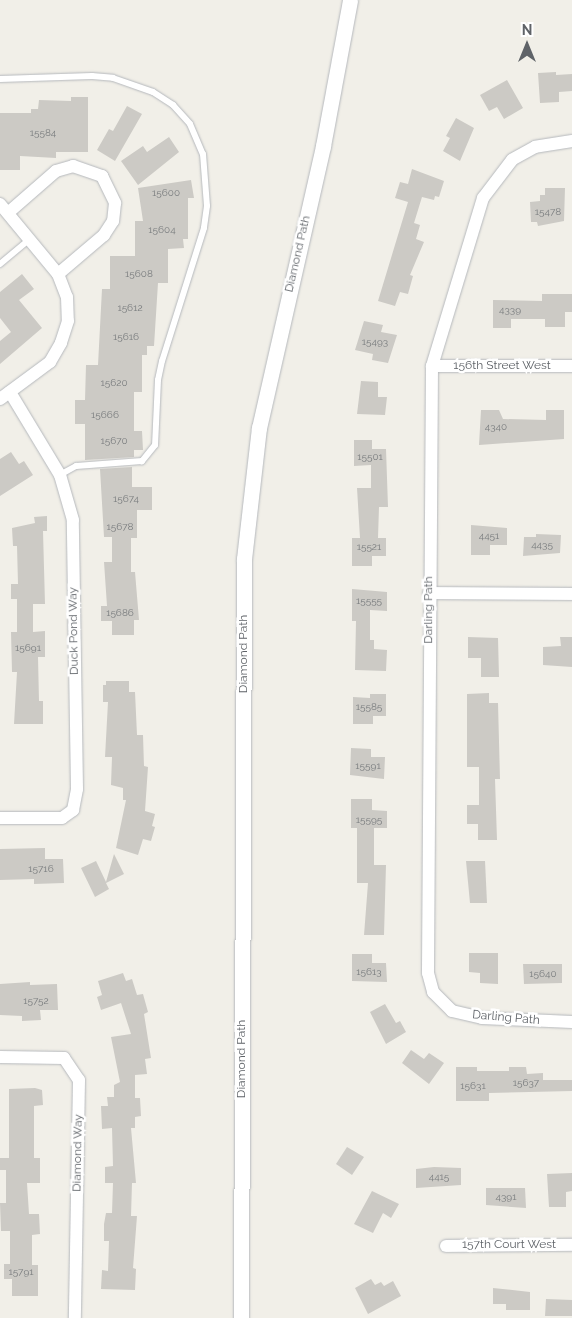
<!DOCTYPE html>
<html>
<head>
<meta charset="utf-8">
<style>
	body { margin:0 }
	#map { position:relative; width:572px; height:1318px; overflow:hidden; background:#f1efe8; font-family:Raleway,sans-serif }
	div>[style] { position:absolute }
	.building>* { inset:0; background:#cccac5 }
	.roads { filter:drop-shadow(0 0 1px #b5b8bc) drop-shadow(0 0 1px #b5b8bc) }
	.service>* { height:6px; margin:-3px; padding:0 3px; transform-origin:3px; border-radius:3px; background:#fff }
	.minor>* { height:12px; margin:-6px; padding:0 6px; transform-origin:6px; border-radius:6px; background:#fff }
	.tertiary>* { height:15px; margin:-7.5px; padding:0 7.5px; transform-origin:7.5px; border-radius:7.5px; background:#fff }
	span { translate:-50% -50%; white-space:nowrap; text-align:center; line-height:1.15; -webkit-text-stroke:5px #fff; paint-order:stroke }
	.number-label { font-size:10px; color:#7a7d7f }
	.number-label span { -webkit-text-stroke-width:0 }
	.street-label { font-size:12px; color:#5f6368 }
	.north { position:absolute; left:502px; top:20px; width:50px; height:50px; -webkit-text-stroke:4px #fff; paint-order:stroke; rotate:0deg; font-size:14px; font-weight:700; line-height:20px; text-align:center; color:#5f6368 }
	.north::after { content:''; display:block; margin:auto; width:18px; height:22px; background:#5f6368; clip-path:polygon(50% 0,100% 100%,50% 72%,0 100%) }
</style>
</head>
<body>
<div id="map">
	<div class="building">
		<i style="clip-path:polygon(556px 72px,556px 75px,572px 74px,572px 91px,559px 92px,559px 102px,540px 103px,538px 73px)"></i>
		<i style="clip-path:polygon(507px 80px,523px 108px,504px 119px,497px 107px,489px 111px,480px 95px)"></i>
		<i style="clip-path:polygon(71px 97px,88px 97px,88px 152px,56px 152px,56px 158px,20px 156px,20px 170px,0 170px,0 113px,31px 113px,31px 109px,38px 109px,39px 100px,71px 101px)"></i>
		<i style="clip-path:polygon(127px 106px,142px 114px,115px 161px,97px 150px,109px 129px,113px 131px)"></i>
		<i style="clip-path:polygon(456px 118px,474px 128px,460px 161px,443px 151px,450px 138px,446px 136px)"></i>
		<i style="clip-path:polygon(169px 137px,179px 152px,138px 185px,121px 161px,143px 146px,147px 152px)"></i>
		<i style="clip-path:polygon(412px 169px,444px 181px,439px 197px,435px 196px,434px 200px,422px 197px,414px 223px,420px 225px,416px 239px,424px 242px,410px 275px,413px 276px,408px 294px,400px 292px,395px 306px,378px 301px,408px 202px,395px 198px,400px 182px,408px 184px)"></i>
		<i style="clip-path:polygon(191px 180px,194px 198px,188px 198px,188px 239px,183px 239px,184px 248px,168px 249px,168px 283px,158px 283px,154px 346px,147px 346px,147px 355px,142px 355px,142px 392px,134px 392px,134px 431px,142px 431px,143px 450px,134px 450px,134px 457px,85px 460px,85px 424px,75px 424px,75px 400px,85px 400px,86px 365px,98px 365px,102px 289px,110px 289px,110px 256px,135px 256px,135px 221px,143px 221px,138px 188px)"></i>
		<i style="clip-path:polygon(545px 188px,565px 188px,564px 221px,538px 226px,537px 222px,531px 222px,530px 202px,540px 201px,540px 195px,545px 195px)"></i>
		<i style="clip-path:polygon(22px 274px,34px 289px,19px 300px,42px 328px,0 364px,0 341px,11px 332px,0 318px,0 292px)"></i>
		<i style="clip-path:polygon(542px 294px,572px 294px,572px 312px,565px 312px,565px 327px,545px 327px,545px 319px,511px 319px,511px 328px,493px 328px,493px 300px,542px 301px)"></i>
		<i style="clip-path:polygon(364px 321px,383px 325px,381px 332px,397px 335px,388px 363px,372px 360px,373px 354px,355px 350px)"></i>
		<i style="clip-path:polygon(361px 381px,378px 382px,378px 397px,387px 397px,385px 415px,357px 414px)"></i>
		<i style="clip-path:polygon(481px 410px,499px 410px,503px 419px,546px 420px,546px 410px,564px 410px,564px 439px,479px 445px)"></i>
		<i style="clip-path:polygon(354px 440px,372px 440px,372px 449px,386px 449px,388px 507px,379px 507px,378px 538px,386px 538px,386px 556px,372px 556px,372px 566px,352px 566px,352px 538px,360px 538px,357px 488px,371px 488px,371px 465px,354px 466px)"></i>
		<i style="clip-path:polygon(11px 452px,19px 464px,24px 461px,33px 475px,0 496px,0 459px)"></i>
		<i style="clip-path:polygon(132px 467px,132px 487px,152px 487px,152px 510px,137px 510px,137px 538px,131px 538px,131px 572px,135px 572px,139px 620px,134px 620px,134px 635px,112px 635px,112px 621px,101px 621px,101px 606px,107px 606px,104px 562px,112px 562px,112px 537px,104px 537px,100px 469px)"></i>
		<i style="clip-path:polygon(47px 516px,47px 531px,43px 531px,45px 604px,33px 604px,33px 632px,45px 631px,45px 657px,38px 657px,39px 701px,43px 701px,43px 724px,14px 724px,17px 672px,12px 672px,11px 632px,17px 632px,17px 599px,11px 599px,11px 584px,18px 584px,17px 546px,13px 546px,12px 528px,35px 523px,34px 517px)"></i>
		<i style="clip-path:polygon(471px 525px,507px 528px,507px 545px,490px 545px,490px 555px,471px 555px)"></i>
		<i style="clip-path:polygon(536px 534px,561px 535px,560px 553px,523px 556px,524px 537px,536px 537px)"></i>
		<i style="clip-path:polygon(352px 589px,387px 592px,387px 611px,370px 610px,370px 640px,374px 640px,374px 649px,387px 650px,386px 671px,355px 670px,356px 621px,352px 621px)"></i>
		<i style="clip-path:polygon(468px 637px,498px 638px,499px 677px,481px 677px,481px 658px,468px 658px)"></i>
		<i style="clip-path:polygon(560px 637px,572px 637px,572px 667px,543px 665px,543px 647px,561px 646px)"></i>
		<i style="clip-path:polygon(106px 681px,129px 681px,129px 692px,135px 692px,137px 735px,143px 735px,144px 766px,148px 767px,145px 811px,155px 814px,152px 826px,155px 827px,151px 841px,143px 839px,138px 855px,116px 848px,126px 800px,123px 800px,123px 788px,111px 785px,112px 757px,105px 757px,108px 702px,103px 702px,103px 685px,106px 685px)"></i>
		<i style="clip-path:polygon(489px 693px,489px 703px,498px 703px,500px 779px,495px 779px,497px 840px,478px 840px,478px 824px,467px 824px,467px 805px,479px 805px,479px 767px,467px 767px,467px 694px)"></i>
		<i style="clip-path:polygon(370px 694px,386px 694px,386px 716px,373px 716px,373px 724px,353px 724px,353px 697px,370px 698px)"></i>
		<i style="clip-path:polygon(351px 748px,371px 749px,371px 757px,385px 757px,384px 779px,350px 775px)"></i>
		<i style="clip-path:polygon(351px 799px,372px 799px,372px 810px,387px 811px,387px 828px,374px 828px,374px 865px,386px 865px,384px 935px,364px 935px,368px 883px,357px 883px,357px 828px,351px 828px)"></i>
		<i style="clip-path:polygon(45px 848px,45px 859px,63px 859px,64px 883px,34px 884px,34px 879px,0 880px,0 849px)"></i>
		<i style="clip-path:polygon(114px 854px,124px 874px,106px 883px,109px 889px,95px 897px,81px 868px,96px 861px,106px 882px)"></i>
		<i style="clip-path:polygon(466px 861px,485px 861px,487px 903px,470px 903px)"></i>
		<i style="clip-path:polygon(469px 953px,498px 953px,498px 984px,480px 983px,480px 973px,469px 972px)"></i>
		<i style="clip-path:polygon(352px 954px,372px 954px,372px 963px,386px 963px,387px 982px,352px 981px)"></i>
		<i style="clip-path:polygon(523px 964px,562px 964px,562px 983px,524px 984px)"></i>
		<i style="clip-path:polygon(123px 973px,126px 981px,132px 979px,137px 995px,143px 994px,148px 1012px,144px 1014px,151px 1058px,145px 1059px,147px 1074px,135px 1075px,135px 1098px,140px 1098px,141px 1116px,135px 1117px,135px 1128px,131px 1128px,136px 1183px,132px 1183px,131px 1216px,137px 1216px,133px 1268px,136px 1269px,135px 1290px,101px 1289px,102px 1270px,108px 1271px,109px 1241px,104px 1241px,104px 1224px,106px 1213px,112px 1213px,113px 1183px,105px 1183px,105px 1167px,113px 1166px,112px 1128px,102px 1129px,101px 1106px,108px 1106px,107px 1097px,114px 1097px,114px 1085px,120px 1082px,111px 1037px,131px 1034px,121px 1003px,101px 1010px,97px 997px,102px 995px,98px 981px)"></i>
		<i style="clip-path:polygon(30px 982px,30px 985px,57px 984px,58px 1010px,40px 1010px,41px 1020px,22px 1021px,22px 1016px,0 1015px,0 984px)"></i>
		<i style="clip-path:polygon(385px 1004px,396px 1023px,400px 1021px,406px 1032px,386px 1044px,370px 1012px)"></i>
		<i style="clip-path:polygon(411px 1050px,424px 1059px,429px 1053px,444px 1063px,429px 1084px,402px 1063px)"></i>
		<i style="clip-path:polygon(456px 1067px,477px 1067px,477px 1071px,509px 1071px,509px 1067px,526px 1067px,527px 1074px,543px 1073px,543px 1080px,572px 1080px,572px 1091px,489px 1093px,489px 1101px,456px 1101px)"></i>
		<i style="clip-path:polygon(35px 1088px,42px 1090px,43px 1105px,34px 1106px,34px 1158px,40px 1158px,40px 1183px,27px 1183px,29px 1214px,39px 1214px,40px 1234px,32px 1235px,32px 1265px,38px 1265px,38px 1296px,12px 1296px,12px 1279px,4px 1279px,4px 1264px,10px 1264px,10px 1231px,1px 1231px,0 1203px,6px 1203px,6px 1170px,0 1170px,0 1158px,9px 1158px,9px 1089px)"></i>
		<i style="clip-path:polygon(347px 1147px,364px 1157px,352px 1175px,336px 1164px)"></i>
		<i style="clip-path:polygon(434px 1167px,461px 1168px,461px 1185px,416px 1188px,416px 1169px)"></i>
		<i style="clip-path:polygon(572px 1173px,572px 1191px,566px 1192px,566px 1207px,549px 1207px,547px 1174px)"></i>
		<i style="clip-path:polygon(486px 1188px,525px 1188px,526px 1208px,486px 1205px)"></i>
		<i style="clip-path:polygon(372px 1191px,399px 1204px,391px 1218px,383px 1213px,373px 1233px,354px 1224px)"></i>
		<i style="clip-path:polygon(371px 1279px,375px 1285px,381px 1282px,384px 1286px,393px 1281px,401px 1296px,368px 1314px,355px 1288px)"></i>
		<i style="clip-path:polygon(493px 1288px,530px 1292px,530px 1310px,506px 1310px,506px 1304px,493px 1304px)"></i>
		<i style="clip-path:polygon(546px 1299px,572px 1300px,572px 1316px,545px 1316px)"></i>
	</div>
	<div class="roads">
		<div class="service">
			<i style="left:0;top:79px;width:92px;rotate:-1.9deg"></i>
			<i style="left:92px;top:76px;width:21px;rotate:5deg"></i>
			<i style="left:113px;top:78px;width:42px;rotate:19.3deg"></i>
			<i style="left:153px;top:92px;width:24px;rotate:33deg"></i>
			<i style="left:173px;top:105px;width:25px;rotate:48deg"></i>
			<i style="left:190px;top:124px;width:33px;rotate:67deg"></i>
			<i style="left:203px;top:154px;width:52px;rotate:85.6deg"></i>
			<i style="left:207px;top:206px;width:22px;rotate:98deg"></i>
			<i style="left:204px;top:228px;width:139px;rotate:107.5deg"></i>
			<i style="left:162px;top:361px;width:19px;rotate:102deg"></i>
			<i style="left:158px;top:380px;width:65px;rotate:92.6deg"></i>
			<i style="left:155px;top:445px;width:21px;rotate:129deg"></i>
			<i style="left:142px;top:461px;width:66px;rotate:175.7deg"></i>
			<i style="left:76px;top:466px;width:18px;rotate:151deg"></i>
			<i style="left:0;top:264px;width:39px;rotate:-40deg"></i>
		</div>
		<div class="minor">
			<i style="left:572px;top:141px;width:37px;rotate:171deg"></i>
			<i style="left:535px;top:147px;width:26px;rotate:151deg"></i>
			<i style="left:512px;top:160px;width:48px;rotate:127.3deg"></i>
			<i style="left:483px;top:198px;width:176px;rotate:106.9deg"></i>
			<i style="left:432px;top:366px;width:607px;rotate:90.38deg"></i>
			<i style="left:428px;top:973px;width:20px;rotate:75deg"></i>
			<i style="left:433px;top:992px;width:27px;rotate:45deg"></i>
			<i style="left:452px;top:1011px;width:31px;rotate:13deg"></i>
			<i style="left:482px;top:1018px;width:90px;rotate:2.5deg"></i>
			<i style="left:0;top:204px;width:91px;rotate:50.4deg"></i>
			<i style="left:58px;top:274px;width:25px;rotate:69deg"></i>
			<i style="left:67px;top:297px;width:24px;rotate:88deg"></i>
			<i style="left:68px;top:321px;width:23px;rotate:108deg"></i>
			<i style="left:61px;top:343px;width:22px;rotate:120deg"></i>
			<i style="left:50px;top:362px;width:62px;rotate:143.5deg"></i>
			<i style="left:9px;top:212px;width:62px;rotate:-41.1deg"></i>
			<i style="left:56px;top:171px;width:18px;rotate:-16deg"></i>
			<i style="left:73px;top:166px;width:31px;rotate:19deg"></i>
			<i style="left:102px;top:176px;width:30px;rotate:64deg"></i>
			<i style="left:115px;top:203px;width:18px;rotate:96deg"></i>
			<i style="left:113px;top:221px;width:17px;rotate:123deg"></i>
			<i style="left:104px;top:235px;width:60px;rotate:139.7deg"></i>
			<i style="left:432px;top:366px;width:140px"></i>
			<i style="left:429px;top:593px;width:143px;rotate:0.4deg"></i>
			<i style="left:0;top:818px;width:62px"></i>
			<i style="left:62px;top:818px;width:14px;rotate:-36deg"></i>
			<i style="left:73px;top:810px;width:21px;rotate:-79deg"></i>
			<i style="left:77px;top:789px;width:269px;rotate:-90.9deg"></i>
			<i style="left:73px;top:520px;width:47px;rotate:-106.1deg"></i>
			<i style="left:60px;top:475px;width:97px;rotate:-121.1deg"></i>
			<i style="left:0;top:1057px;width:64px;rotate:0.9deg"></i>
			<i style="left:64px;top:1058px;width:27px;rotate:56deg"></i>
			<i style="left:79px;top:1080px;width:238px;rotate:91deg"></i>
			<i style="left:446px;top:1246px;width:126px;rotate:-0.5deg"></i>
		</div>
		<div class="tertiary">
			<i style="left:241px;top:1318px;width:759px;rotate:-89.77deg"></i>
			<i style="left:244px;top:559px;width:132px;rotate:-83.5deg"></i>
			<i style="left:259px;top:428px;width:289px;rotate:-77.2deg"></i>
			<i style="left:323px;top:146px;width:148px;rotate:-79.5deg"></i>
		</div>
	</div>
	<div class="number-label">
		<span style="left:43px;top:133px">15584</span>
		<span style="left:166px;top:193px">15600</span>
		<span style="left:548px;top:212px">15478</span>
		<span style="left:162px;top:230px">15604</span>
		<span style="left:139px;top:274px">15608</span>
		<span style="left:130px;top:308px">15612</span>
		<span style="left:510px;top:310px">4339</span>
		<span style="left:126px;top:337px">15616</span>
		<span style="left:375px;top:342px">15493</span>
		<span style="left:114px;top:383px">15620</span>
		<span style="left:105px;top:415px">15666</span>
		<span style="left:496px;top:427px">4340</span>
		<span style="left:114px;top:441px">15670</span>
		<span style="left:370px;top:457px">15501</span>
		<span style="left:126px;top:499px">15674</span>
		<span style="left:120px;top:527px">15678</span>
		<span style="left:489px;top:536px">4451</span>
		<span style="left:542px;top:545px">4435</span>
		<span style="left:369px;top:547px">15521</span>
		<span style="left:369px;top:601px">15555</span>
		<span style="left:120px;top:613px">15686</span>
		<span style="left:28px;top:648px">15691</span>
		<span style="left:369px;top:707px">15585</span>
		<span style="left:368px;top:766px">15591</span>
		<span style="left:369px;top:820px">15595</span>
		<span style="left:41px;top:869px">15716</span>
		<span style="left:369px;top:972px">15613</span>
		<span style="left:543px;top:974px">15640</span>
		<span style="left:36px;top:1001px">15752</span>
		<span style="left:526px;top:1083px">15637</span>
		<span style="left:473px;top:1086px">15631</span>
		<span style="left:439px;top:1177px">4415</span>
		<span style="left:506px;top:1197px">4391</span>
		<span style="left:21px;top:1272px">15791</span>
	</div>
	<div class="street-label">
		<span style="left:298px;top:254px;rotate:-77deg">Diamond Path</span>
		<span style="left:502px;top:366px">156th Street West</span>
		<span style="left:429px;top:610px;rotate:-90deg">Darling Path</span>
		<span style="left:74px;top:631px;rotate:-91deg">Duck Pond Way</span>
		<span style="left:244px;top:654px;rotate:-90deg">Diamond Path</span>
		<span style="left:506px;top:1018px;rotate:5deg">Darling Path</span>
		<span style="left:242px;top:1059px;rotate:-90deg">Diamond Path</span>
		<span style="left:78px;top:1153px;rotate:-89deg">Diamond Way</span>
		<span style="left:509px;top:1245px">157th Court West</span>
	</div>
	<div class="north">N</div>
</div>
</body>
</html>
